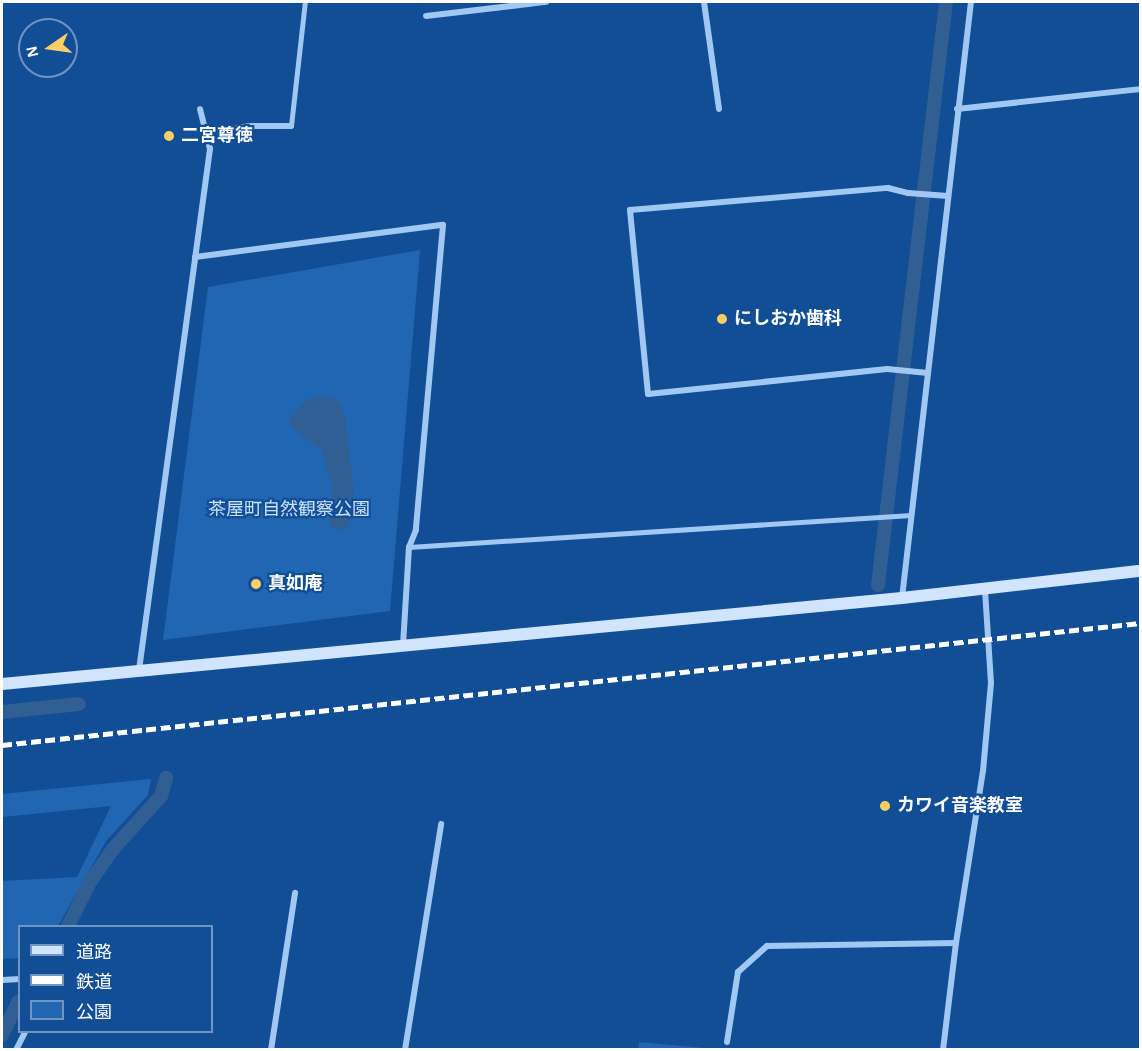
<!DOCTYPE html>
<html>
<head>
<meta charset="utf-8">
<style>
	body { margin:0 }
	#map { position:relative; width:1142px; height:1051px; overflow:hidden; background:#114e96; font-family:"Alegreya Sans","Noto Sans JP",sans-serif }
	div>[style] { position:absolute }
	.green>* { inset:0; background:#2066b3 }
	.water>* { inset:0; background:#315e93 }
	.stream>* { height:14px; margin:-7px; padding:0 7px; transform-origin:7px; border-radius:7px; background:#315e93 }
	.lane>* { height:4.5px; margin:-2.25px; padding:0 2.25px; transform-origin:2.25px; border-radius:2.25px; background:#a1c8f3 }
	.street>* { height:6px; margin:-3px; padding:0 3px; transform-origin:3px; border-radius:3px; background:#a1c8f3 }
	.secondary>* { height:12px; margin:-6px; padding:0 6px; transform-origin:6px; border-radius:6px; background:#d0e4fd }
	.rail>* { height:4.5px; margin-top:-2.25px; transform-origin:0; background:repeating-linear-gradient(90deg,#fff 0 10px,transparent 0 14.5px) }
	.dots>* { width:16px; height:16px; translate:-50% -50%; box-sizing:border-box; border:3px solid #114e96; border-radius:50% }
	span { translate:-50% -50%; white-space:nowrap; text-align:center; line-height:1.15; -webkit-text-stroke:4.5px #114e96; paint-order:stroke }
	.poi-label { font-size:18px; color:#fff; font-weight:700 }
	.left { translate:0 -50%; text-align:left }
	.park-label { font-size:18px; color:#c8e2fd }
	.frame { position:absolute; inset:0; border:3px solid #fff; pointer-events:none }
	.legend { position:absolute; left:18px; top:925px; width:195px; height:108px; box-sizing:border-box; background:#114e96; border:2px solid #7095c0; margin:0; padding:8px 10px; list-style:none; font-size:18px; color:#fff }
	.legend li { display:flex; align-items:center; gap:12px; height:30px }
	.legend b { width:30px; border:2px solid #7095c0 }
	.north { position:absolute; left:18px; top:18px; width:60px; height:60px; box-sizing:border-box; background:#114e96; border:2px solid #7095c0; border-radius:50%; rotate:257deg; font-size:16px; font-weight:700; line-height:24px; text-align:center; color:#fff }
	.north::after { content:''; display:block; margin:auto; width:21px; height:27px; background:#ffce63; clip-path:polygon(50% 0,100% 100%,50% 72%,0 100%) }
</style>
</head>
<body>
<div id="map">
	<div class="green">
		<i style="clip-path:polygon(420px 250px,390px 611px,163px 640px,208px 287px)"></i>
		<i style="clip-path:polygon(151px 779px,148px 795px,106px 841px,58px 926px,20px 926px,19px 958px,2px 959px,2px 881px,77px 877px,111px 806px,2px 817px,2px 794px)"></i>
		<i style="clip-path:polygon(639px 1042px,715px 1049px,638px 1049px)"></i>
	</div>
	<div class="water">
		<i style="clip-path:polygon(330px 396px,341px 404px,345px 416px,354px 495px,351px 522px,344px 530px,331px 527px,328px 514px,333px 489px,322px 450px,293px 429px,289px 420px,308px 399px)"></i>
	</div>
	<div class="stream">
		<i style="left:878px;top:585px;width:587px;rotate:-83.35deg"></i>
		<i style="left:2px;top:712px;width:77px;rotate:-5.9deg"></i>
		<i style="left:68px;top:926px;width:49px;rotate:-63.4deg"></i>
		<i style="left:90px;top:882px;width:40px;rotate:-55.1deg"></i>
		<i style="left:113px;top:849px;width:72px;rotate:-47.8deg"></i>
		<i style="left:161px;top:796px;width:19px;rotate:-74deg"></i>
		<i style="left:2px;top:1035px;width:37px;rotate:-64deg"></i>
	</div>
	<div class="lane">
		<i style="left:291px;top:126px;width:125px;rotate:-83.6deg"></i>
		<i style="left:409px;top:547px;width:503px;rotate:-3.65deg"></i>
	</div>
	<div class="street">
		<i style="left:704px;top:2px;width:108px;rotate:82deg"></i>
		<i style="left:426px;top:16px;width:121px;rotate:-6.7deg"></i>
		<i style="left:957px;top:109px;width:184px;rotate:-6.2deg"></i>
		<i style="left:205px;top:133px;width:45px;rotate:-9deg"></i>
		<i style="left:249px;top:126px;width:42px"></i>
		<i style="left:195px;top:257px;width:250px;rotate:-7.4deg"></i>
		<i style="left:443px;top:225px;width:306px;rotate:95.1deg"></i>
		<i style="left:416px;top:530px;width:18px;rotate:112deg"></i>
		<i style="left:409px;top:547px;width:98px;rotate:93.5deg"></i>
		<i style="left:928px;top:373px;width:41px;rotate:-174.4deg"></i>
		<i style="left:887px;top:369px;width:240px;rotate:174deg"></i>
		<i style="left:648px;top:394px;width:185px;rotate:-95.6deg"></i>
		<i style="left:630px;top:210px;width:259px;rotate:-4.9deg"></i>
		<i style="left:888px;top:188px;width:21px;rotate:14deg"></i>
		<i style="left:908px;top:193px;width:40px;rotate:4.3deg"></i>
		<i style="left:902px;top:598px;width:600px;rotate:-83.4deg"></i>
		<i style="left:139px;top:670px;width:526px;rotate:-82.24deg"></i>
		<i style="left:210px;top:149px;width:41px;rotate:-104deg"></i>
		<i style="left:2px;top:980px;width:18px;rotate:-3deg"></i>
		<i style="left:727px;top:1042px;width:71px;rotate:-81.1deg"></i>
		<i style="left:738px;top:972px;width:39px;rotate:-42deg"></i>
		<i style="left:767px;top:946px;width:189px;rotate:-0.9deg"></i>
		<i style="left:16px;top:1050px;width:20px;rotate:-63deg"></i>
		<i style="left:271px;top:1050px;width:159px;rotate:-81.3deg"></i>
		<i style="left:405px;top:1050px;width:229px;rotate:-80.9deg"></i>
		<i style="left:943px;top:1050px;width:108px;rotate:-83.1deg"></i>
		<i style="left:956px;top:943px;width:174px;rotate:-81.1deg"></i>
		<i style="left:983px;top:771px;width:88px;rotate:-84.8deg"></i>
		<i style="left:991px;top:683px;width:94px;rotate:-93.7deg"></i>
	</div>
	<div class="secondary">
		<i style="left:2px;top:684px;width:904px;rotate:-5.46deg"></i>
		<i style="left:902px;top:598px;width:240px;rotate:-6.5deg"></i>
	</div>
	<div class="rail">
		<i style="left:2px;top:745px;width:1145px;rotate:-6.12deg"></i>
	</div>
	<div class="dots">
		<i style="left:169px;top:136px;background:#ffce63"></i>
		<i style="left:722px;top:319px;background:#ffce63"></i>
		<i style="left:256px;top:584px;background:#ffce63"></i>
		<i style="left:885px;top:806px;background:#ffce63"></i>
	</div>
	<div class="poi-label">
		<span class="left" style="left:181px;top:136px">二宮尊徳</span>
		<span class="left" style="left:734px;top:319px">にしおか歯科</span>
		<span class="left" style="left:268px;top:584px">真如庵</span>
		<span class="left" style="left:897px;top:806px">カワイ音楽教室</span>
	</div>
	<div class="park-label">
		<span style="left:289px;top:510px">茶屋町自然観察公園</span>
	</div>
	<div class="frame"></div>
	<ul class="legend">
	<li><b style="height:8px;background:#d0e4fd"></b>道路</li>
	<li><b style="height:8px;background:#fff"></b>鉄道</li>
	<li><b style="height:16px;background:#2066b3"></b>公園</li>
	</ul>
	<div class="north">N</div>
</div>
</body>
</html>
